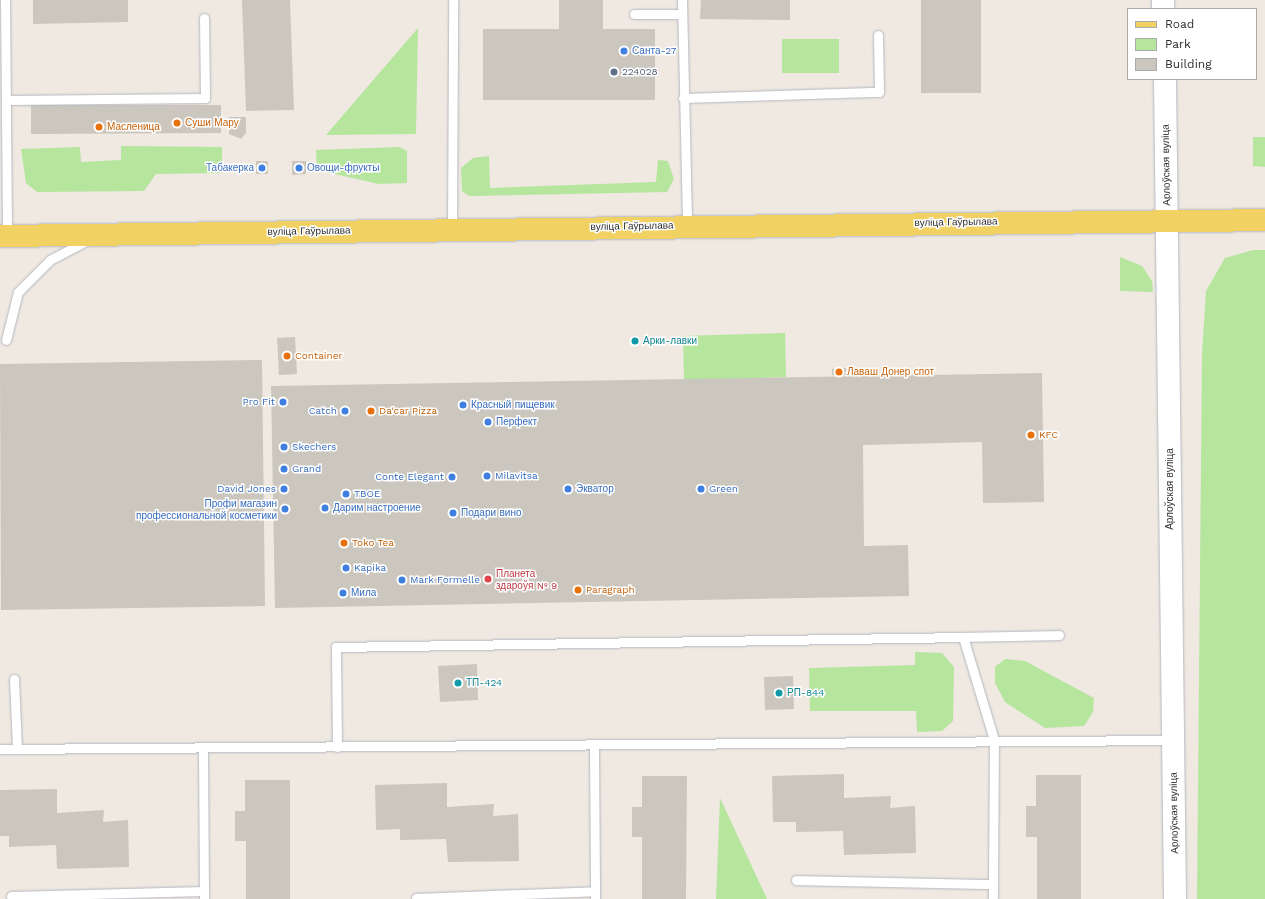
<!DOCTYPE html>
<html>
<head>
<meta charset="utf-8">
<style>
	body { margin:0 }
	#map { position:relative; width:1265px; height:899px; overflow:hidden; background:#efe9e1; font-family:"Work Sans",sans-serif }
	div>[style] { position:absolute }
	.green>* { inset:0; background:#b6e59e }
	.building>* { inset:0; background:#cbc7bf }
	.roads { filter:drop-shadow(0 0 1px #b4b7c1) drop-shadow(0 0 1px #b4b7c1) }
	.lane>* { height:9px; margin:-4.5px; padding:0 4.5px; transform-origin:4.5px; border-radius:4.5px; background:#fff }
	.secondary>* { height:22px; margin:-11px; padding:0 11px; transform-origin:11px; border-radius:11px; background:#fff }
	.primary>* { height:22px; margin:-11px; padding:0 11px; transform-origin:11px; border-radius:11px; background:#f2d163 }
	.dots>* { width:11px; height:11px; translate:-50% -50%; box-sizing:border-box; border:2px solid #fff; border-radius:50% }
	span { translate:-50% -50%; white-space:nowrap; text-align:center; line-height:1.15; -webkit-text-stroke:3px #fff; paint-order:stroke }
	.shop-label { font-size:10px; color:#366cbe }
	.left { translate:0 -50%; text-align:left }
	.right { translate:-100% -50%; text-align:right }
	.service-label { font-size:10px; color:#4e5e75 }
	.food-label { font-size:10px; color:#c56008 }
	.street-label { font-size:10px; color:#2e2e2e }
	.culture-label { font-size:10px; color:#0d838f }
	.health-label { font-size:10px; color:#be3a42 }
	.legend { position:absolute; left:1127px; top:8px; width:130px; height:72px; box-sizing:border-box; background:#fff; border:1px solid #ababab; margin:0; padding:5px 7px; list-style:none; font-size:12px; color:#2e2e2e }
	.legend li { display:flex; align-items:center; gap:8px; height:20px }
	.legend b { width:20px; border:1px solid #ababab }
</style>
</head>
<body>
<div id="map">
	<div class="green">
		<i style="clip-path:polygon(418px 28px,416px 134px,326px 135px)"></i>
		<i style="clip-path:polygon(782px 39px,839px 39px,839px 73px,782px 73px)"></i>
		<i style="clip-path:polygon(1253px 137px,1265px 137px,1265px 167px,1253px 166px)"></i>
		<i style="clip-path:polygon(121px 146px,222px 147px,222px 173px,156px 174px,144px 191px,37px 192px,26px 183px,21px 149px,80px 147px,81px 162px,121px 160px)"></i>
		<i style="clip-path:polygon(399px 147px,407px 151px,407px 183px,379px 184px,317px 170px,316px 150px)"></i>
		<i style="clip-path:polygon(489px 156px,490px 188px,656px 182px,658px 160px,668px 161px,674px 179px,667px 192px,469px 196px,462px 191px,461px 168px,473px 158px)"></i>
		<i style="clip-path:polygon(1253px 250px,1265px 250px,1265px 899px,1197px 899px,1202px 354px,1206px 291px,1225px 258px)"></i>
		<i style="clip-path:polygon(1120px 257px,1142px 266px,1152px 281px,1153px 292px,1120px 291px)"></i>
		<i style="clip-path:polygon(785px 333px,786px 377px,684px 380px,683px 336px)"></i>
		<i style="clip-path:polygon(915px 652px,942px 653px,954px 667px,953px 721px,942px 731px,917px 732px,916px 711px,810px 711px,809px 668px,915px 665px)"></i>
		<i style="clip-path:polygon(1005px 659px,1025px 661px,1094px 698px,1093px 712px,1084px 726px,1045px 728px,1005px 702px,995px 683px,995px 667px)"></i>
		<i style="clip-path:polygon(720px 798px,767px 899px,716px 899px)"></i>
	</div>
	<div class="building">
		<i style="clip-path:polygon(33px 0,128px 0,128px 22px,33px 24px)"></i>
		<i style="clip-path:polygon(242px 0,290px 0,294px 110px,246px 111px)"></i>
		<i style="clip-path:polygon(559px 0,603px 0,603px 29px,655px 29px,655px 100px,483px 100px,483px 29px,559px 29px)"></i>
		<i style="clip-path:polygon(701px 0,790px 0,790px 20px,700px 19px)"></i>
		<i style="clip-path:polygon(921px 0,981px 0,981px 93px,921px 93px)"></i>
		<i style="clip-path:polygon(31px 105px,221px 105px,221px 133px,31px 134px)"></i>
		<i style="clip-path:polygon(229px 117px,246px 117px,246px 133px,241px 139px,229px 134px)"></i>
		<i style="clip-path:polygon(256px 161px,268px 161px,268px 174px,256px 174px)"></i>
		<i style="clip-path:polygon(292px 161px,306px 161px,306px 174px,292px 175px)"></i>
		<i style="clip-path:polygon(295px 337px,297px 374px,279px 375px,277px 338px)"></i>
		<i style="clip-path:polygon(262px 360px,265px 606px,1px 610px,0 364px)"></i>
		<i style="clip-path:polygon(846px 368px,846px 375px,832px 375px,832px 369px)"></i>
		<i style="clip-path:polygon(1042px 373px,1044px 502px,983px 503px,982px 442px,863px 445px,864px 546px,908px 545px,909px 596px,275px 608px,271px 386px)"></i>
		<i style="clip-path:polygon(477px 664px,478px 700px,440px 702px,438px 666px)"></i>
		<i style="clip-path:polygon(793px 676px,794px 709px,765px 710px,764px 677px)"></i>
		<i style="clip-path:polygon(844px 774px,844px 798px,891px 796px,890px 808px,915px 806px,916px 853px,844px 855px,843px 831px,796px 832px,796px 822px,773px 822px,772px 776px)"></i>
		<i style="clip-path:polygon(1036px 775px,1081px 775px,1081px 899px,1037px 899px,1037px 837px,1026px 837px,1026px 806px,1036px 806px)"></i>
		<i style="clip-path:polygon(642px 776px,687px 776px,686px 899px,642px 899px,642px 837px,632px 837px,632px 807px,642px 807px)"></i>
		<i style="clip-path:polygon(245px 780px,290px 780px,290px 899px,246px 899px,246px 841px,235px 841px,235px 811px,245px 811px)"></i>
		<i style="clip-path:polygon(447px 783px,447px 807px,494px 804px,493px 816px,518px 814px,519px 861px,448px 862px,446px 839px,400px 840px,400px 829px,376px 830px,375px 785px)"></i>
		<i style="clip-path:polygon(57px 789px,57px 813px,104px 810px,103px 822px,128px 820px,129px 867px,57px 869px,56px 845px,9px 847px,9px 836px,0 836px,0 790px)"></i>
	</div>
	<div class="roads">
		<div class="lane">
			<i style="left:5px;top:0;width:236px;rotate:89.5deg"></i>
			<i style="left:682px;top:0;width:225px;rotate:88.7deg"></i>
			<i style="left:634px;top:14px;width:48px"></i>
			<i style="left:683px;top:98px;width:196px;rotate:-1.8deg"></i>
			<i style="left:879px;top:92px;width:57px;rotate:-91deg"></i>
			<i style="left:7px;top:100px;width:198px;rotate:-0.6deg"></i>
			<i style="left:205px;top:98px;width:80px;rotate:-90.7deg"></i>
			<i style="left:452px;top:229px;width:229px;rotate:-89.7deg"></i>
			<i style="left:6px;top:340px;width:49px;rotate:-76deg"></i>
			<i style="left:18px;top:292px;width:45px;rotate:-45deg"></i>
			<i style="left:50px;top:260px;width:41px;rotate:-27.8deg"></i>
			<i style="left:963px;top:637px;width:96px;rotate:-1.2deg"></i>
			<i style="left:14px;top:679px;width:70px;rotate:87.5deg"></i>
			<i style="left:594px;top:745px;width:154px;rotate:89.6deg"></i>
			<i style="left:337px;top:747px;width:100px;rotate:-90.6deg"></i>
			<i style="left:336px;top:647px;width:627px;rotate:-0.91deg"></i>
			<i style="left:963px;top:637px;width:108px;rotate:73.2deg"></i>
			<i style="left:994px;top:740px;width:159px;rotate:90.4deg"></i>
			<i style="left:0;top:749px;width:1172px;rotate:-0.44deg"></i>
			<i style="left:203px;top:750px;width:149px;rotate:89.6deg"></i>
			<i style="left:796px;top:880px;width:197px;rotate:1.2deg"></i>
			<i style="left:11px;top:896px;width:193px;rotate:-1.5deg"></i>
			<i style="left:416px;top:898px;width:179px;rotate:-2.2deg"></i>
		</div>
		<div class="secondary">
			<i style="left:1163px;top:0;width:9px;rotate:90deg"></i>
			<i style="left:1165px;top:79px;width:820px;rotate:89.3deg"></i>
		</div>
		<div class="primary">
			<i style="left:0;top:236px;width:1265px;rotate:-0.72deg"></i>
		</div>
	</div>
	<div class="dots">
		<i style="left:624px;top:51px;background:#3f7fe0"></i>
		<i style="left:614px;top:72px;background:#5c6f8a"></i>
		<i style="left:177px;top:123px;background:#e8710a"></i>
		<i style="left:99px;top:127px;background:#e8710a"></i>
		<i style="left:262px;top:168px;background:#3f7fe0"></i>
		<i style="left:299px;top:168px;background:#3f7fe0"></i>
		<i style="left:635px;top:341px;background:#0f9aa8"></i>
		<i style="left:287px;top:356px;background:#e8710a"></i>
		<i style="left:839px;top:372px;background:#e8710a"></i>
		<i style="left:283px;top:402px;background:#3f7fe0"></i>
		<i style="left:463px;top:405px;background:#3f7fe0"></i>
		<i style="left:345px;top:411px;background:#3f7fe0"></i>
		<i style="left:371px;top:411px;background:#e8710a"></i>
		<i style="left:488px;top:422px;background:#3f7fe0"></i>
		<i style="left:1031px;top:435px;background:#e8710a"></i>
		<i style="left:284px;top:447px;background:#3f7fe0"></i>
		<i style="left:284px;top:469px;background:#3f7fe0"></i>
		<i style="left:487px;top:476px;background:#3f7fe0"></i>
		<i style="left:452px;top:477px;background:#3f7fe0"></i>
		<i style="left:284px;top:489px;background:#3f7fe0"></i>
		<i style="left:568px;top:489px;background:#3f7fe0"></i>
		<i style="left:701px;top:489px;background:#3f7fe0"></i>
		<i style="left:346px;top:494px;background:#3f7fe0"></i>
		<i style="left:325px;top:508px;background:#3f7fe0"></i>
		<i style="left:285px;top:509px;background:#3f7fe0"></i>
		<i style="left:453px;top:513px;background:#3f7fe0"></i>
		<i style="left:344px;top:543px;background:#e8710a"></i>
		<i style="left:346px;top:568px;background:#3f7fe0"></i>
		<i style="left:488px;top:579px;background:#e0444e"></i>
		<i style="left:402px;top:580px;background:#3f7fe0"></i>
		<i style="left:578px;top:590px;background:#e8710a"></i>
		<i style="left:343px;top:593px;background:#3f7fe0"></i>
		<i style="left:458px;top:683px;background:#0f9aa8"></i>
		<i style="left:779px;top:693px;background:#0f9aa8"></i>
	</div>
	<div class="shop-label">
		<span class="left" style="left:632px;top:51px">Санта-27</span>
		<span class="right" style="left:254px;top:168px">Табакерка</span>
		<span class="left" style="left:307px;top:168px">Овощи-фрукты</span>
		<span class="right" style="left:275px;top:402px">Pro Fit</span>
		<span class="left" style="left:471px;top:405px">Красный пищевик</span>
		<span class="right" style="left:337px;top:411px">Catch</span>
		<span class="left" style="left:496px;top:422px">Перфект</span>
		<span class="left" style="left:292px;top:447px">Skechers</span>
		<span class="left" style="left:292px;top:469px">Grand</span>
		<span class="left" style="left:495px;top:476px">Milavitsa</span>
		<span class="right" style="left:444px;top:477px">Conte Elegant</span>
		<span class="right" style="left:276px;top:489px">David Jones</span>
		<span class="left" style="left:576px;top:489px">Экватор</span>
		<span class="left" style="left:709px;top:489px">Green</span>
		<span class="left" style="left:354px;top:494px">TBOE</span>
		<span class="right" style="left:277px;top:509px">Профи магазин<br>профессиональной косметики</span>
		<span class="left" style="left:333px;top:508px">Дарим настроение</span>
		<span class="left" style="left:461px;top:513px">Подари вино</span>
		<span class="left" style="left:354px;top:568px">Kapika</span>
		<span class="left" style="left:410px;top:580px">Mark Formelle</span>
		<span class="left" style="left:351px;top:593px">Мила</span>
	</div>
	<div class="service-label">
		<span class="left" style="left:622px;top:72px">224028</span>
	</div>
	<div class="food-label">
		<span class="left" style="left:185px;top:123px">Суши Мару</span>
		<span class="left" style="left:107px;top:127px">Масленица</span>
		<span class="left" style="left:295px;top:356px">Container</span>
		<span class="left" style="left:847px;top:372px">Лаваш Донер спот</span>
		<span class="left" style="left:379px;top:411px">Da'car Pizza</span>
		<span class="left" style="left:1039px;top:435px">KFC</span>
		<span class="left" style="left:352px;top:543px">Toko Tea</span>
		<span class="left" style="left:586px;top:590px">Paragraph</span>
	</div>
	<div class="street-label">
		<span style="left:1166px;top:165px;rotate:-91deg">Арлоўская вуліца</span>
		<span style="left:956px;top:222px;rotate:-1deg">вуліца Гаўрылава</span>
		<span style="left:632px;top:226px;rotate:-1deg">вуліца Гаўрылава</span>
		<span style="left:309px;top:231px;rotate:-1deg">вуліца Гаўрылава</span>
		<span style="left:1170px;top:489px;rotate:-90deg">Арлоўская вуліца</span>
		<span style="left:1174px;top:813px;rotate:-91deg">Арлоўская вуліца</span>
	</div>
	<div class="culture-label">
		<span class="left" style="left:643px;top:341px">Арки-лавки</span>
		<span class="left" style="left:466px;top:683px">ТП-424</span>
		<span class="left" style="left:787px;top:693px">РП-844</span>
	</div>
	<div class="health-label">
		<span class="left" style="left:496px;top:579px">Планета<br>здароўя № 9</span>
	</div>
	<ul class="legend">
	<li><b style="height:5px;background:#f2d163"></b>Road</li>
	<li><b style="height:11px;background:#b6e59e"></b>Park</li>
	<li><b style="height:11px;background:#cbc7bf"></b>Building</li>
	</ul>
</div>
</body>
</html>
